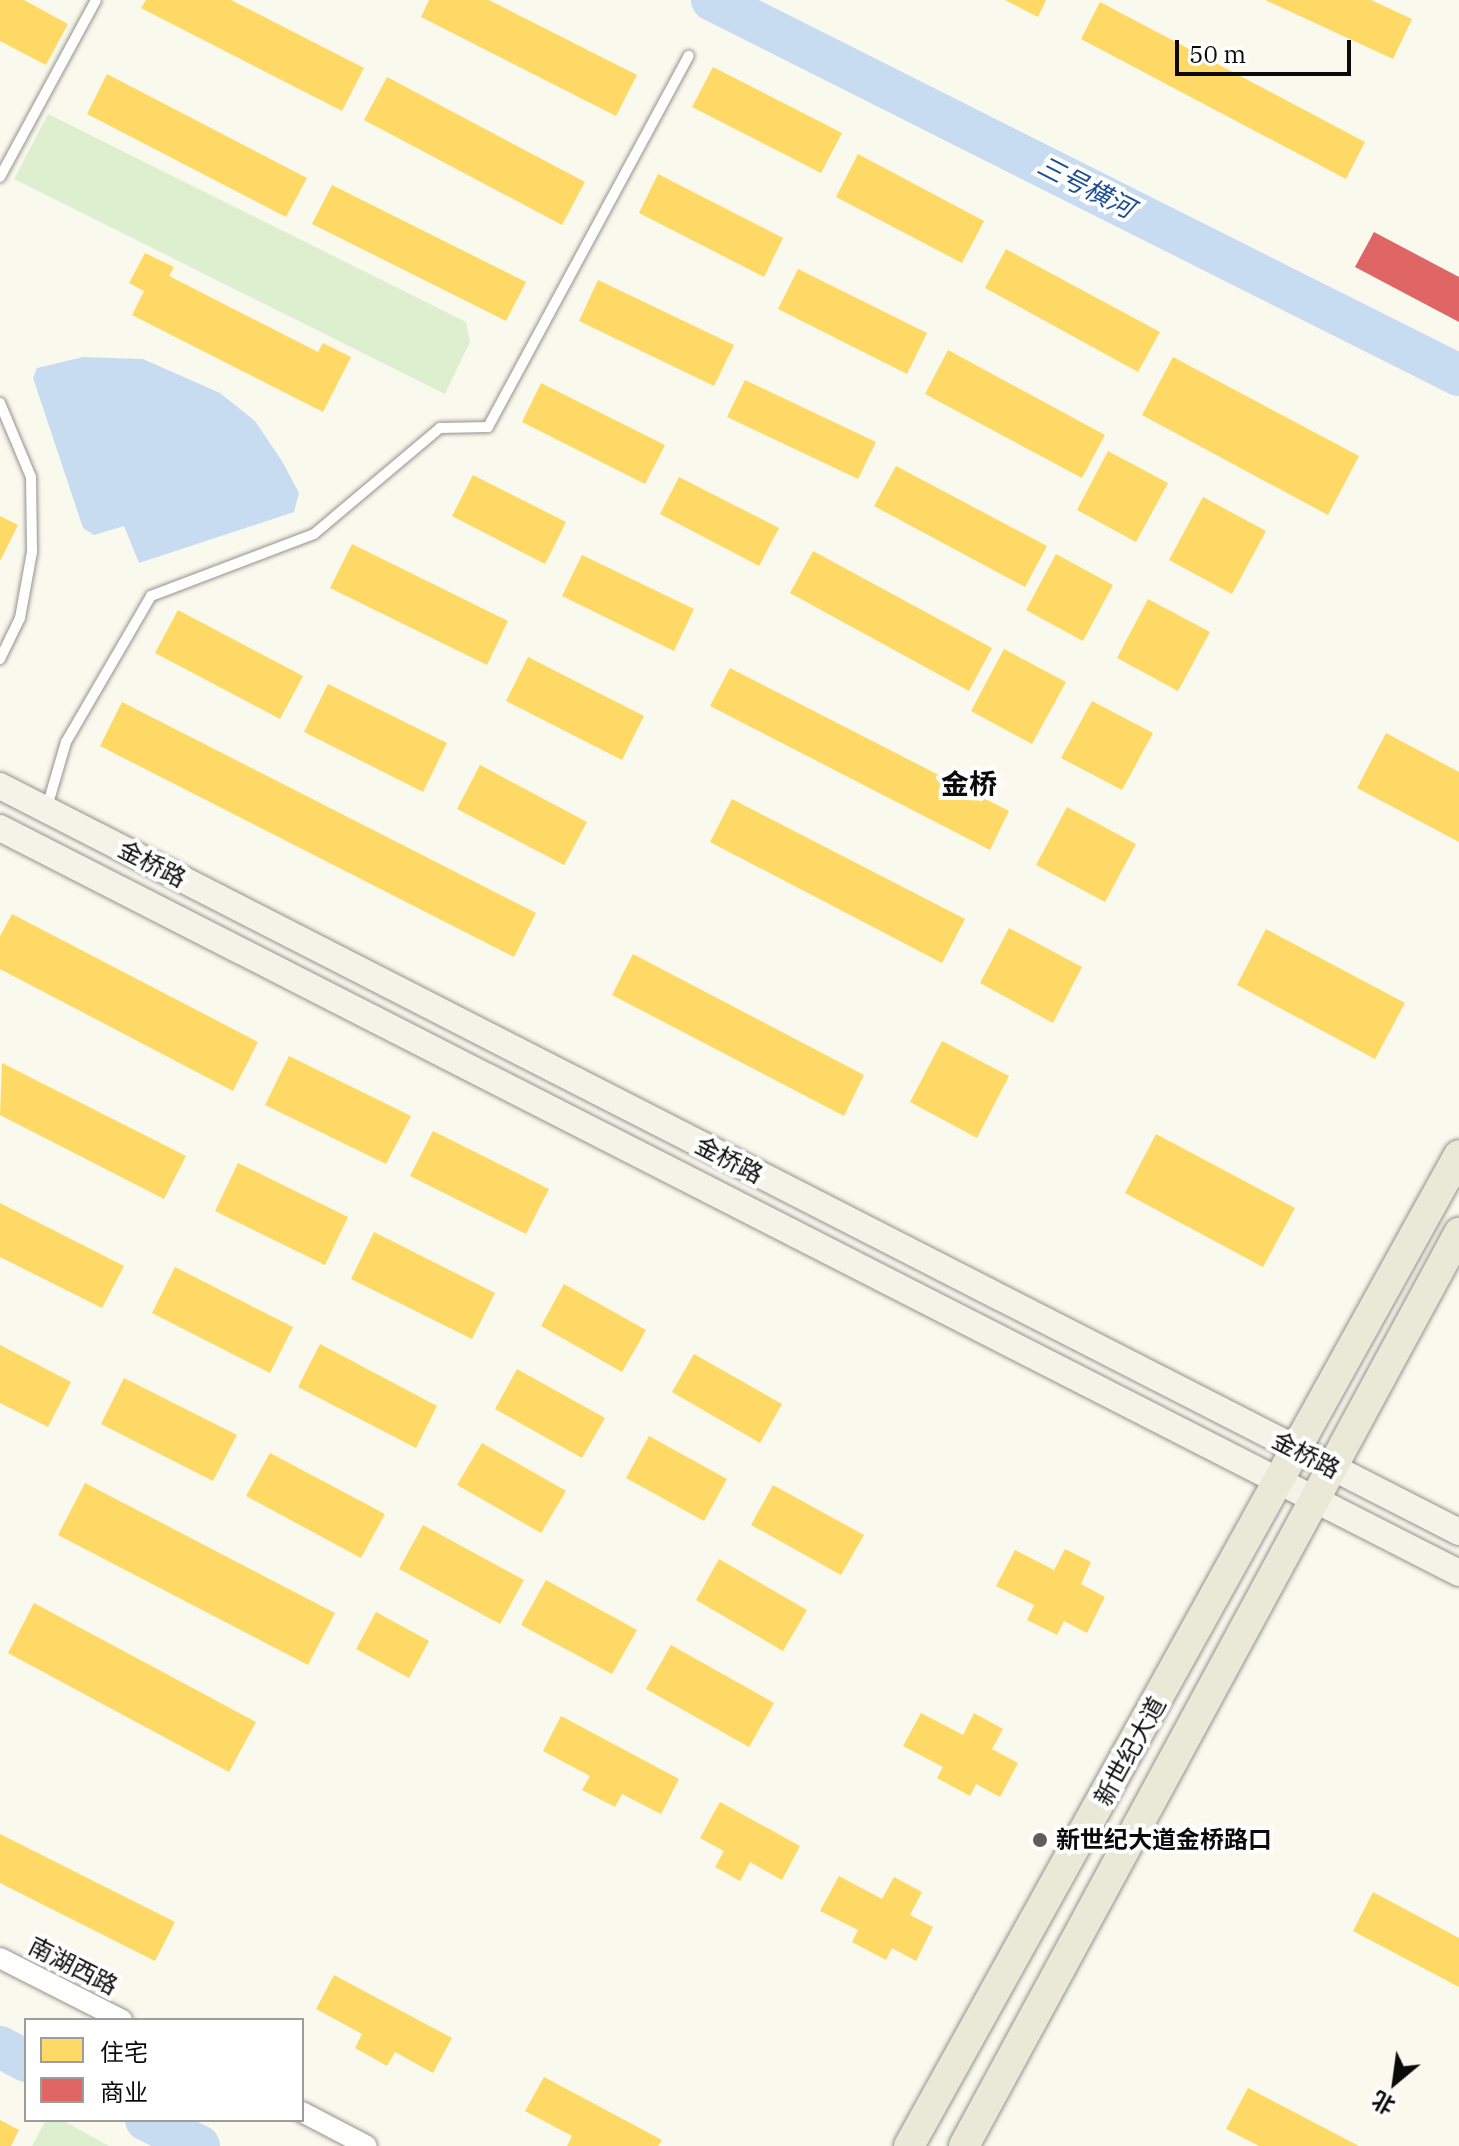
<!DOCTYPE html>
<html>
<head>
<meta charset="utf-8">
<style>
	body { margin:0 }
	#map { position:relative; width:1459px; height:2146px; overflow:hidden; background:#faf9ee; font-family:"IBM Plex Serif","Noto Sans SC",serif }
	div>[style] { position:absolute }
	.green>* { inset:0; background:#deefcf }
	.water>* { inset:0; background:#c8dcf1 }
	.homes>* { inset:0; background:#ffd966 }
	.shops>* { inset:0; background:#e06666 }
	.river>* { height:42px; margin:-21px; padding:0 21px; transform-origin:21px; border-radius:21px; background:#c8dcf1 }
	.roads { filter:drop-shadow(0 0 2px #93928d) drop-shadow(0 0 2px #93928d) }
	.lane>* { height:10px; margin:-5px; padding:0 5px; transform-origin:5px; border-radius:5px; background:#fefefc }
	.street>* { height:20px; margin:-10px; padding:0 10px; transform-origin:10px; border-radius:10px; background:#fefefc }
	.secondary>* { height:26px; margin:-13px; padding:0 13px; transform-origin:13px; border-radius:13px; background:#f3f3e8 }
	.primary>* { height:30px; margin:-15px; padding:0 15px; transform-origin:15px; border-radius:15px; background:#eae9d8 }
	.dots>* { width:22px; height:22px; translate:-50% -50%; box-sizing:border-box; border:4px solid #fff; border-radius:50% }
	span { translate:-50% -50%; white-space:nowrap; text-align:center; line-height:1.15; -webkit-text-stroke:8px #fff; paint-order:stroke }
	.street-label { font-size:24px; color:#0b0b0b }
	.poi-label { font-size:24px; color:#0b0b0b; font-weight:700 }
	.left { translate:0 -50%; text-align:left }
	.water-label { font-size:26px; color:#1c4e95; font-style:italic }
	.quarter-label { font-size:28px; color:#0b0b0b; font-weight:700 }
	.legend { position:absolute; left:24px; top:2018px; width:280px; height:104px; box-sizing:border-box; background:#fff; border:2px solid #9d9d9d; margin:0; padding:10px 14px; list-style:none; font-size:24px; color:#0b0b0b }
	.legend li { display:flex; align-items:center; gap:16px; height:40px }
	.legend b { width:40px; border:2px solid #9d9d9d }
	.north { position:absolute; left:1355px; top:2042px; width:80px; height:80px; -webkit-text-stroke:6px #fff; paint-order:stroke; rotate:209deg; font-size:22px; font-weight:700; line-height:32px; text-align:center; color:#0b0b0b }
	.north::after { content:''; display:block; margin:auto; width:28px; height:36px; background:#0b0b0b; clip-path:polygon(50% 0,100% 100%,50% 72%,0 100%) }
	.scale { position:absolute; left:1175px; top:40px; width:176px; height:36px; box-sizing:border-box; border:4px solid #0b0b0b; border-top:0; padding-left:10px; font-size:24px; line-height:28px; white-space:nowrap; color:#0b0b0b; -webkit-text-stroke:6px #fff; paint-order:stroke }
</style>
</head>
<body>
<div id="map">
	<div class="green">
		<i style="clip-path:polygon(48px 114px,466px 322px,470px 342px,445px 394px,14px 179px)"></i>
		<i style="clip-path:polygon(46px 2120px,62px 2120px,109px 2146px,32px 2146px)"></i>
	</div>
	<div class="water">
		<i style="clip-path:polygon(83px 357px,143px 359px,220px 393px,255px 421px,282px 461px,299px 493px,294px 512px,139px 563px,124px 526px,94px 535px,83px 528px,33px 378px,37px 368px)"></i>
	</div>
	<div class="homes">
		<i style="clip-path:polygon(0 0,24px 0,68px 24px,46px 65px,0 41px)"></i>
		<i style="clip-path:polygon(146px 0,231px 0,364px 68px,342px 111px,141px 8px)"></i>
		<i style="clip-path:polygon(429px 0,489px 0,637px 75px,616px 116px,421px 17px)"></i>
		<i style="clip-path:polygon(1005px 0,1046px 0,1038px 17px)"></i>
		<i style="clip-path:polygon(1265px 0,1371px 0,1412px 19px,1393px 59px)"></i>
		<i style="clip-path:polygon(1100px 2px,1365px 142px,1346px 179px,1081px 39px)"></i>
		<i style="clip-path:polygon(713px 67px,842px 133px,821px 173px,692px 107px)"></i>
		<i style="clip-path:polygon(107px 74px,307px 178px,286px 217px,87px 114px)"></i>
		<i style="clip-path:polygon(387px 77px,585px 182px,562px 225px,364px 120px)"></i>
		<i style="clip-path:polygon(858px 154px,984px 221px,962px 263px,836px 197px)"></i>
		<i style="clip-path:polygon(658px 174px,783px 238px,764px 277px,639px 213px)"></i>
		<i style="clip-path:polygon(332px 185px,526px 282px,506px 321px,312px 224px)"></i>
		<i style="clip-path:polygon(1006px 249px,1160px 332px,1138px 372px,985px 288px)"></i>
		<i style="clip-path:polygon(145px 253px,174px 267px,169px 276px,318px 352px,323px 343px,351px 357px,323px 412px,132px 315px,144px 291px,129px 283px)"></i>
		<i style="clip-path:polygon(798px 269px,927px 333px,907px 374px,778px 309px)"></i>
		<i style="clip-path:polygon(598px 280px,734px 345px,714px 386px,579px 321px)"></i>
		<i style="clip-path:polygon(948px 350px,1105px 435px,1082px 478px,925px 394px)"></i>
		<i style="clip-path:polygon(1173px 357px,1359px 456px,1328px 515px,1142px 415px)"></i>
		<i style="clip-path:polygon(745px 380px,876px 442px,858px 479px,727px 417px)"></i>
		<i style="clip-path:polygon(541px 383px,665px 445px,645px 484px,522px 422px)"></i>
		<i style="clip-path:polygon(1108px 451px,1168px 483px,1136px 542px,1077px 510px)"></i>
		<i style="clip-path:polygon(896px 466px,1047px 546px,1025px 587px,874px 506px)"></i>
		<i style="clip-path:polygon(473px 475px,566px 522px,545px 564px,452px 516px)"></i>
		<i style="clip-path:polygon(679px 477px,779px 528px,759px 566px,660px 514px)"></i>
		<i style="clip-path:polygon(1203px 497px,1266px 531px,1232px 594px,1169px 560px)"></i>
		<i style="clip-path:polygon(0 516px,18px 525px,0 561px)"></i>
		<i style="clip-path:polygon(352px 544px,508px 621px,487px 665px,330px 588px)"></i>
		<i style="clip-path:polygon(813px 551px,992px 648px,969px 691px,790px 593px)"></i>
		<i style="clip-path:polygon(1056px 554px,1113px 585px,1083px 641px,1026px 610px)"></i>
		<i style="clip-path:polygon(582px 555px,694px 609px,674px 651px,562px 596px)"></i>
		<i style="clip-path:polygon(1148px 599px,1210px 632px,1178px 691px,1117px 658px)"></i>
		<i style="clip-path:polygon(178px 610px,303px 676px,280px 719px,155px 653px)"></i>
		<i style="clip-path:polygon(1004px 649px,1066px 682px,1032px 744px,971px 711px)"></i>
		<i style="clip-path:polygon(528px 657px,644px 716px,622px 760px,506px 701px)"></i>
		<i style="clip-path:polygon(730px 668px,1009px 811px,990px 850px,710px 706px)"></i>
		<i style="clip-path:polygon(328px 684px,447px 743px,423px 792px,304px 732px)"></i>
		<i style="clip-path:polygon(1092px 701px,1153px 733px,1122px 790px,1061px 758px)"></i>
		<i style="clip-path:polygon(122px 702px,536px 913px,514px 957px,100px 746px)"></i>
		<i style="clip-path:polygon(1386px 733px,1459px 772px,1459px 842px,1357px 788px)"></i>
		<i style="clip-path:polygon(480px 765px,587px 822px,564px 865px,457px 809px)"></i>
		<i style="clip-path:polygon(732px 799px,965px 919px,942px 963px,710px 842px)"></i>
		<i style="clip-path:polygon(1067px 807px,1136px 844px,1105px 902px,1036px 865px)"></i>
		<i style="clip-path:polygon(12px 914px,258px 1042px,233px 1091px,0 969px,0 936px)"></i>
		<i style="clip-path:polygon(1009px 928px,1082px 967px,1053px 1023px,980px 983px)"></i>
		<i style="clip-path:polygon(1266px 929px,1405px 1003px,1375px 1059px,1237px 985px)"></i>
		<i style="clip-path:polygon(633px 954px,864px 1075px,844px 1116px,612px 995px)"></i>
		<i style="clip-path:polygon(942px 1041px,1009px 1076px,977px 1138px,910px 1102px)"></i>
		<i style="clip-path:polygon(289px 1056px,411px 1116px,386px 1164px,265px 1105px)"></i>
		<i style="clip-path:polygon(2px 1063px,186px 1156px,164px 1199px,0 1115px)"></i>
		<i style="clip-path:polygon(433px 1131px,549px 1189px,526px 1234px,410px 1176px)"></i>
		<i style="clip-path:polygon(1156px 1134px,1295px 1208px,1263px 1267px,1125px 1193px)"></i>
		<i style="clip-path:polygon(238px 1163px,348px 1217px,325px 1265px,215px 1211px)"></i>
		<i style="clip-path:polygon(0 1203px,124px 1266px,102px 1308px,0 1257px)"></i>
		<i style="clip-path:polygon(374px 1232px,495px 1293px,472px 1339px,351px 1279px)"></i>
		<i style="clip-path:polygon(175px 1267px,293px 1327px,270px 1373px,152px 1313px)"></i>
		<i style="clip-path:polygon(564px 1284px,646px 1330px,622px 1372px,541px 1326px)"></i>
		<i style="clip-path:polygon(320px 1344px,437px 1406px,416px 1448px,298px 1387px)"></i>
		<i style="clip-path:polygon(0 1345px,71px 1382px,48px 1427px,0 1403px)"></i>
		<i style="clip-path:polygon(694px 1354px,782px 1404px,760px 1443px,672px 1392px)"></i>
		<i style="clip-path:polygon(517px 1369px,605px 1418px,582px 1458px,495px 1409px)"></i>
		<i style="clip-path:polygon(124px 1378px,237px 1435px,213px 1481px,101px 1424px)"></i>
		<i style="clip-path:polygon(649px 1436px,727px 1479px,704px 1521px,626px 1478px)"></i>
		<i style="clip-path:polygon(482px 1443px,566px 1491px,541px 1533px,457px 1485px)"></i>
		<i style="clip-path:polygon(270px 1453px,385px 1514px,361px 1558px,246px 1496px)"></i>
		<i style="clip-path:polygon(85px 1483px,335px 1613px,308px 1665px,58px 1535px)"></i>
		<i style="clip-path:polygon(773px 1485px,864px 1535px,841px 1575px,751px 1525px)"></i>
		<i style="clip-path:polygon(423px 1525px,524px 1580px,500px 1624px,399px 1569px)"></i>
		<i style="clip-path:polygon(1065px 1549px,1091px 1562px,1081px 1584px,1105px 1597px,1087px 1633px,1064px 1621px,1057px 1635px,1027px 1620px,1034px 1605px,996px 1586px,1015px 1550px,1054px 1570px)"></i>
		<i style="clip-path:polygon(719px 1559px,807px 1610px,783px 1651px,696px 1600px)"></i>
		<i style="clip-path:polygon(546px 1580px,637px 1630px,612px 1674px,521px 1625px)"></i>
		<i style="clip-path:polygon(34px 1603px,256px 1722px,229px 1772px,8px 1653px)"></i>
		<i style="clip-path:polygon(376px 1612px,429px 1641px,409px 1678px,356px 1649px)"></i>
		<i style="clip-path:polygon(671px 1645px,774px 1703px,749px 1747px,646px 1689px)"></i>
		<i style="clip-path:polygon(921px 1713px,963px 1735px,974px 1713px,1003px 1729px,992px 1749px,1018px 1763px,1000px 1797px,976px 1784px,970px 1796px,937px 1778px,943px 1767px,903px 1746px)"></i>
		<i style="clip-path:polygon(561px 1716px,679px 1779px,661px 1814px,622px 1794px,615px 1807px,582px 1790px,590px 1776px,543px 1751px)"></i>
		<i style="clip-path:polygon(720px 1802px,800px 1846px,782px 1880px,750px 1862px,740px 1881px,715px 1867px,724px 1851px,700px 1838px)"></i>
		<i style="clip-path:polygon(0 1834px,175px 1922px,155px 1961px,0 1883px)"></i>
		<i style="clip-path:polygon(839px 1876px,882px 1899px,894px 1877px,922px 1892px,910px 1915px,933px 1927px,916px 1961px,892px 1948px,886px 1960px,852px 1942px,858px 1930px,820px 1911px)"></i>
		<i style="clip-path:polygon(1373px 1892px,1459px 1938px,1459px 1987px,1353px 1931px)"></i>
		<i style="clip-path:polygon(334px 1975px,452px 2038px,433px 2073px,395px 2052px,387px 2066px,355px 2048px,362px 2034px,316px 2009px)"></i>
		<i style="clip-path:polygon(544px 2077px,662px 2140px,658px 2146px,567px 2146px,572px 2136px,525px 2111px)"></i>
		<i style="clip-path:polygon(1248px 2088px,1359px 2146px,1259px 2146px,1226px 2129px)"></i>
		<i style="clip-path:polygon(0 2120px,19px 2130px,11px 2146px,0 2146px)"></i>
	</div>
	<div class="shops">
		<i style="clip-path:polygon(1374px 232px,1459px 277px,1459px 322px,1355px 267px)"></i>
	</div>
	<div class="river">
		<i style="left:712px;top:0;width:836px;rotate:26.66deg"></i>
		<i style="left:0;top:2047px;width:30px;rotate:28deg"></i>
		<i style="left:146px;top:2120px;width:59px;rotate:26.1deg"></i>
	</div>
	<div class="roads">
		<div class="lane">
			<i style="left:0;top:177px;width:201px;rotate:-61.5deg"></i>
			<i style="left:0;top:403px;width:80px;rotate:67.3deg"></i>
			<i style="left:31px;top:477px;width:75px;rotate:89.2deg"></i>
			<i style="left:32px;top:552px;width:67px;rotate:100.3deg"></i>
			<i style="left:20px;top:618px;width:46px;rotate:116deg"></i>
			<i style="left:47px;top:807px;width:68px;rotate:-73.7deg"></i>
			<i style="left:66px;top:742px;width:169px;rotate:-59.8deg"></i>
			<i style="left:151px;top:596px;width:174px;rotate:-20.8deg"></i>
			<i style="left:314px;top:534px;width:165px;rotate:-40.1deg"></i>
			<i style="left:440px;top:428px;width:48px;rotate:-1.2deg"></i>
			<i style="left:488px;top:427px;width:422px;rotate:-61.6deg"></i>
		</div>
		<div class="street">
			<i style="left:0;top:1958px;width:137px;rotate:26.9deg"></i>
			<i style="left:302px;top:2112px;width:73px;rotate:27.6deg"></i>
		</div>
		<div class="secondary">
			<i style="left:0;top:786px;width:1639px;rotate:27.08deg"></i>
			<i style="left:0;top:828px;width:1638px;rotate:27.05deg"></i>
		</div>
		<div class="primary">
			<i style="left:909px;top:2146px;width:1133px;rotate:-60.97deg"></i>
			<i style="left:964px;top:2146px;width:1039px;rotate:-61.53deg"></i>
		</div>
	</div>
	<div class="dots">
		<i style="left:1040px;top:1840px;background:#5f5e5a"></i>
	</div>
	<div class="street-label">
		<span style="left:152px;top:864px;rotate:27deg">金桥路</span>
		<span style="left:729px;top:1160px;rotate:27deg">金桥路</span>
		<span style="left:1306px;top:1455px;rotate:27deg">金桥路</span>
		<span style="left:1130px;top:1751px;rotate:-61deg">新世纪大道</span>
		<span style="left:73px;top:1966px;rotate:27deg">南湖西路</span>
	</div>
	<div class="poi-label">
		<span class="left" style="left:1056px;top:1840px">新世纪大道金桥路口</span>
	</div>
	<div class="water-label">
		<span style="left:1086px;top:187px;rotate:27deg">三号横河</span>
	</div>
	<div class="quarter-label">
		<span style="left:969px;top:784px">金桥</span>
	</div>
	<ul class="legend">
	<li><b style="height:22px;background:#ffd966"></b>住宅</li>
	<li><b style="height:22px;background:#e06666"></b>商业</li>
	</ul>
	<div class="north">北</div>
	<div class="scale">50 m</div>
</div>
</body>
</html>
